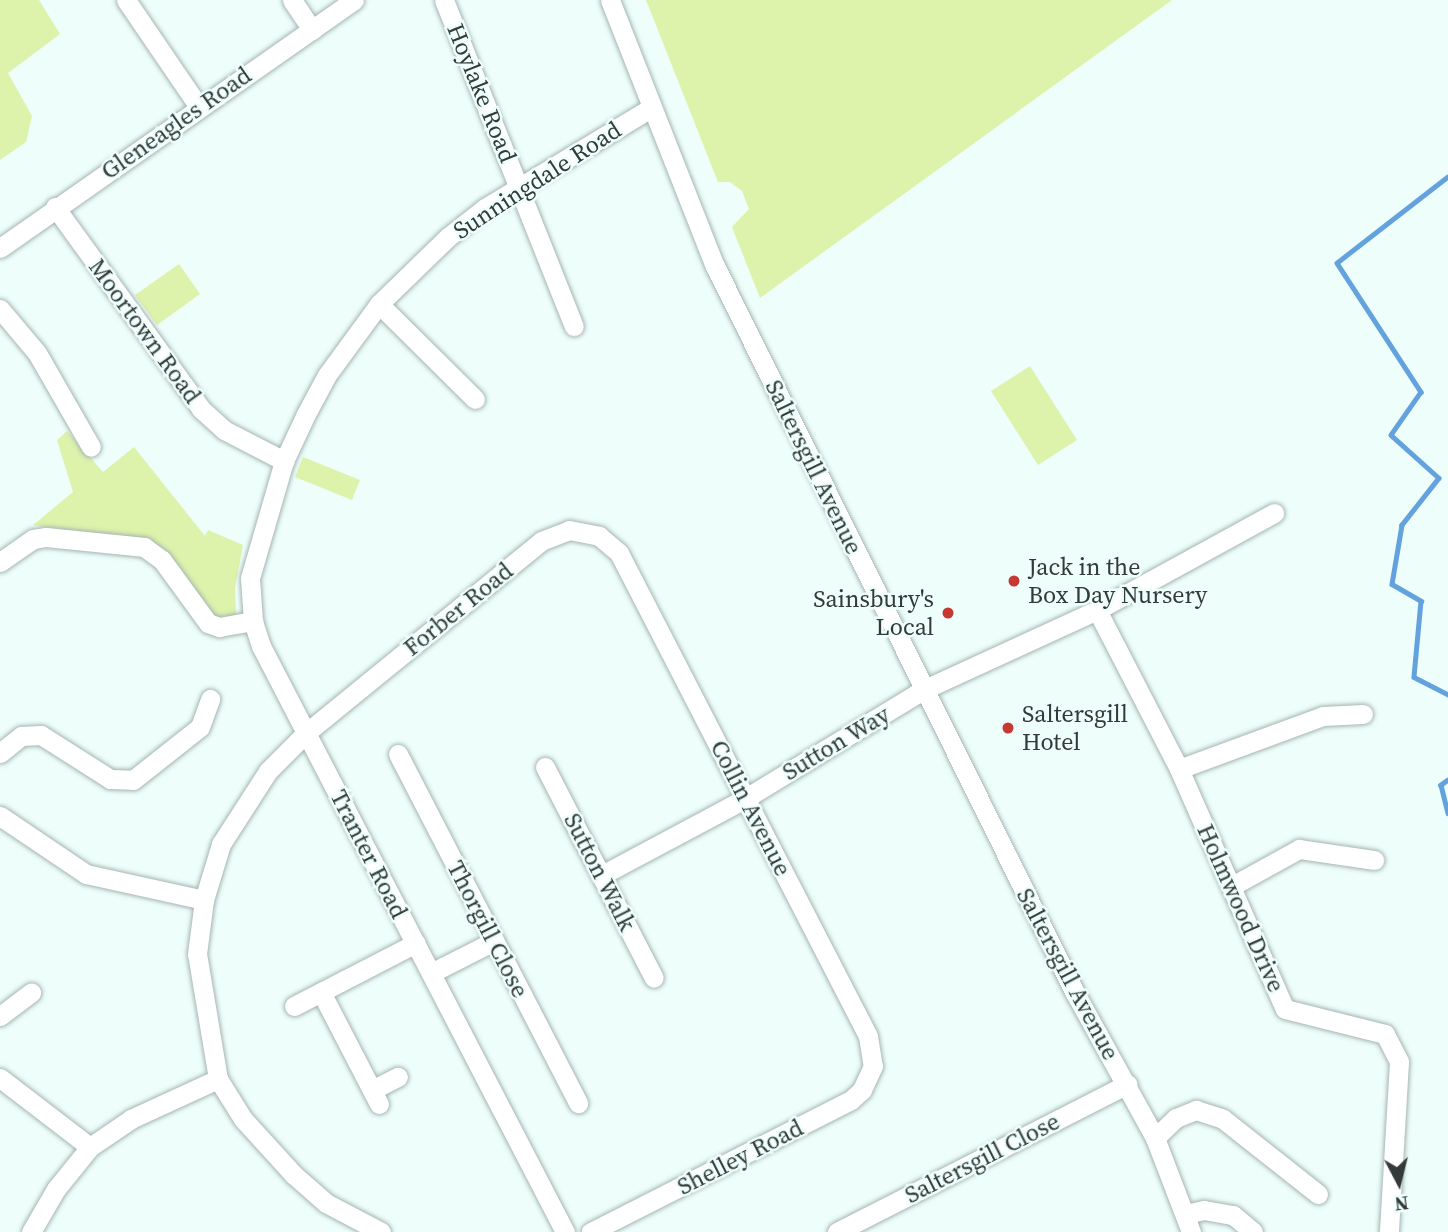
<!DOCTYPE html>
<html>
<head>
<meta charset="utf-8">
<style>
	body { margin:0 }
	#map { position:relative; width:1448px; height:1232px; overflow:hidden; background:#edfefb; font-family:"Source Serif 4",serif }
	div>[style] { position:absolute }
	.green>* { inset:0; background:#ddf2ab }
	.stream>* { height:4.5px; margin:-2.25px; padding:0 2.25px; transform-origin:2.25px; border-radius:2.25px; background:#63a2dc }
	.roads { filter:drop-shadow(0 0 2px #a5b5b2) drop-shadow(0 0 2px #a5b5b2) }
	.minor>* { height:19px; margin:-9.5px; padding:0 9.5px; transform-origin:9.5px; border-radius:9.5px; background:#fff }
	.dots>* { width:19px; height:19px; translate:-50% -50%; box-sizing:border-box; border:4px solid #edfefb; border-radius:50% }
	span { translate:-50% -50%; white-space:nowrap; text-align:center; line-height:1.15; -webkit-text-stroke:5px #edfefb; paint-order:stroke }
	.street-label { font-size:24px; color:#343a39 }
	.poi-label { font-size:24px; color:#343a39 }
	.left { translate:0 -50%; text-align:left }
	.right { translate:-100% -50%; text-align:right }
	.north { position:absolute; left:1364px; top:1148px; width:70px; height:70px; -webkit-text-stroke:5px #edfefb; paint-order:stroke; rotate:173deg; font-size:19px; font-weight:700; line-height:28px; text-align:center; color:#343a39 }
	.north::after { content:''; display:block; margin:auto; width:24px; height:32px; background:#343a39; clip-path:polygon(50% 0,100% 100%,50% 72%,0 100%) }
</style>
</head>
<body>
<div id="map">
	<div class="green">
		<i style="clip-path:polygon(0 0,39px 0,60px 34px,8px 73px,32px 116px,26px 142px,0 160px)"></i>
		<i style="clip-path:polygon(646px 0,1172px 0,760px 298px,732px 227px,749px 209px,742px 191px,730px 182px,718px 182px)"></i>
		<i style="clip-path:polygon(179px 264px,200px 294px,157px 325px,135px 295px)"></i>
		<i style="clip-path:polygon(1030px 366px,1077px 440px,1038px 465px,991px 391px)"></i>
		<i style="clip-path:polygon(67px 431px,103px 472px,134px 447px,205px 536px,208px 530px,243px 545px,235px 588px,236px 615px,217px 620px,154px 543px,33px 525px,73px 492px,57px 440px)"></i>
		<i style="clip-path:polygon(303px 457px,360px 480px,352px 500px,295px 477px)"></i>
	</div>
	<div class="stream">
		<i style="left:1448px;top:177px;width:140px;rotate:142.2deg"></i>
		<i style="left:1337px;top:263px;width:154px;rotate:56.9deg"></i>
		<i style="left:1421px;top:392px;width:52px;rotate:124.9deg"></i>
		<i style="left:1391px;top:435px;width:64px;rotate:41.9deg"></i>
		<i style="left:1439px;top:478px;width:60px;rotate:128.2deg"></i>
		<i style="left:1402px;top:525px;width:60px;rotate:99.6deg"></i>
		<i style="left:1392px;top:584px;width:34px;rotate:30deg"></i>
		<i style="left:1421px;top:601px;width:76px;rotate:95.3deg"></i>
		<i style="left:1414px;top:677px;width:38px;rotate:27deg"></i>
		<i style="left:1448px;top:780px;width:9px;rotate:144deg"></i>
		<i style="left:1441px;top:785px;width:29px;rotate:76deg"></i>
	</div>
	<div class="roads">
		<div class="minor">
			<i style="left:126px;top:0;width:130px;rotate:55.7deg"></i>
			<i style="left:292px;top:0;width:36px;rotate:56deg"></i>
			<i style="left:444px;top:0;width:351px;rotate:68.3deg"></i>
			<i style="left:610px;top:0;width:286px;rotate:68.5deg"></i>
			<i style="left:715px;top:266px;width:811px;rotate:63.66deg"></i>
			<i style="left:1075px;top:993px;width:166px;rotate:61.1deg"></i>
			<i style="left:1155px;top:1138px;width:101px;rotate:69deg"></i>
			<i style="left:55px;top:207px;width:249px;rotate:54.1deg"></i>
			<i style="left:201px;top:409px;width:31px;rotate:42deg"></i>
			<i style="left:224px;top:430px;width:68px;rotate:27.3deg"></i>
			<i style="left:0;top:248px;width:432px;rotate:-35deg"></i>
			<i style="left:379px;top:304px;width:135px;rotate:44.7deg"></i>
			<i style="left:0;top:309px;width:57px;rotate:49.9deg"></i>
			<i style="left:37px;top:353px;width:108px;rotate:60.1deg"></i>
			<i style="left:0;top:562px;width:40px;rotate:-34.9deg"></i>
			<i style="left:33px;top:539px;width:13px;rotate:-9deg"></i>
			<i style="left:46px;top:537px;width:99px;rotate:5.8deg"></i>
			<i style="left:144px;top:547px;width:22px;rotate:36deg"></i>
			<i style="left:162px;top:560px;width:78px;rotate:53.9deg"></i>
			<i style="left:208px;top:623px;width:12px;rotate:20deg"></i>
			<i style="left:219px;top:627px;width:35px;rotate:-10deg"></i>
			<i style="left:1097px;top:610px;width:179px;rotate:62.7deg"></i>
			<i style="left:1179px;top:769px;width:262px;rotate:66.2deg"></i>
			<i style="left:1285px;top:1009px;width:103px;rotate:14deg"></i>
			<i style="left:1385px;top:1034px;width:31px;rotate:63deg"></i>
			<i style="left:1399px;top:1062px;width:170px;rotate:93.4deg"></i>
			<i style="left:0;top:753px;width:27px;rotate:-39deg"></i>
			<i style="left:21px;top:736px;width:20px;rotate:-3deg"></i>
			<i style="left:41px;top:735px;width:82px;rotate:32.5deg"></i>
			<i style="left:110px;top:779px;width:23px;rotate:2deg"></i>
			<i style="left:133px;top:780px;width:85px;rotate:-38.3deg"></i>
			<i style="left:200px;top:727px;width:30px;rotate:-70deg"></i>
			<i style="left:398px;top:754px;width:393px;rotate:62.7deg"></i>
			<i style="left:545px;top:767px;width:237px;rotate:62.7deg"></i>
			<i style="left:1179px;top:769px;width:153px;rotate:-20.2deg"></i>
			<i style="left:1323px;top:716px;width:40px;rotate:-2.9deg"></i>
			<i style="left:0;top:816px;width:104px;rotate:34deg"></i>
			<i style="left:86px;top:874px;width:121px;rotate:12.4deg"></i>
			<i style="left:602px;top:875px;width:163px;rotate:-28.1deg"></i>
			<i style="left:746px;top:798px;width:207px;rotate:-31.4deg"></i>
			<i style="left:923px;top:690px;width:192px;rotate:-24.7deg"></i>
			<i style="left:1097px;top:610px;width:202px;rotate:-28.7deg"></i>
			<i style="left:1232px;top:886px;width:77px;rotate:-28.9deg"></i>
			<i style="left:1299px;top:849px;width:76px;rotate:8.3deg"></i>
			<i style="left:431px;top:973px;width:71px;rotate:-26.9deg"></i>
			<i style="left:321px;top:992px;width:126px;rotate:62.6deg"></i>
			<i style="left:294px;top:1006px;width:137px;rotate:-27.3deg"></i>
			<i style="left:0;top:1016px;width:39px;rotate:-37deg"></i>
			<i style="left:0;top:1078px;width:113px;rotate:37.5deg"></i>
			<i style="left:372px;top:1090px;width:29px;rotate:-27deg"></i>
			<i style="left:1155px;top:1138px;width:29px;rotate:-44deg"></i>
			<i style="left:1176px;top:1118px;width:22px;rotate:-22deg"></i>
			<i style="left:1196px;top:1110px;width:28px;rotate:18deg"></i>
			<i style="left:1223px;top:1119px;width:121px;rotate:38.3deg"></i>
			<i style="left:1186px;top:1214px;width:18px;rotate:-13deg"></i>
			<i style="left:1204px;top:1210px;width:29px;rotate:10deg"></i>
			<i style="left:1233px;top:1215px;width:26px;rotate:40deg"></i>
			<i style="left:31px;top:1232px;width:50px;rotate:-59.8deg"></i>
			<i style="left:56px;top:1189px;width:54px;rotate:-51deg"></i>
			<i style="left:90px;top:1147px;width:50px;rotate:-34.3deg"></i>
			<i style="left:131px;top:1119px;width:96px;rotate:-24.7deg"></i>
			<i style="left:381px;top:1232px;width:62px;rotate:-152.2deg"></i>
			<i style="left:326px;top:1203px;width:43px;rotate:-138.8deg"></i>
			<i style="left:294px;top:1175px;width:76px;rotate:-132.3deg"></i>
			<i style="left:243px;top:1119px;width:47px;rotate:-122deg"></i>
			<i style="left:218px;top:1079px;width:127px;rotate:-99.5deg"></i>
			<i style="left:197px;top:954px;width:54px;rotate:-82.6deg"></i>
			<i style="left:204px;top:900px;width:59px;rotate:-73.1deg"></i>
			<i style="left:221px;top:844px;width:87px;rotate:-57.2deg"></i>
			<i style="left:268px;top:771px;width:54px;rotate:-45deg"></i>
			<i style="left:306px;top:733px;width:303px;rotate:-39.2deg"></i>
			<i style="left:541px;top:541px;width:30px;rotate:-21deg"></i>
			<i style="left:569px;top:530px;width:31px;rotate:11deg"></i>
			<i style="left:599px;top:536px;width:26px;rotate:40deg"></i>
			<i style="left:619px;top:553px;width:543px;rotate:62.73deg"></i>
			<i style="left:868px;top:1036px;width:30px;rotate:81deg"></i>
			<i style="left:873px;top:1066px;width:26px;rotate:115deg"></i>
			<i style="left:862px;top:1090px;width:15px;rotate:138deg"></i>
			<i style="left:851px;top:1100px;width:292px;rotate:153.1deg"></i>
			<i style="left:565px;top:1232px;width:660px;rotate:-117.42deg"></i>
			<i style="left:261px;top:646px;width:26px;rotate:-108deg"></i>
			<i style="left:253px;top:621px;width:43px;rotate:-94deg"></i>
			<i style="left:250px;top:578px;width:122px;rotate:-73.8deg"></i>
			<i style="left:284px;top:461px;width:52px;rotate:-64.9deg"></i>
			<i style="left:306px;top:414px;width:44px;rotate:-61.7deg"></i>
			<i style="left:327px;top:375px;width:88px;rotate:-53.8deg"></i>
			<i style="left:379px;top:304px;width:96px;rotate:-44.2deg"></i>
			<i style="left:448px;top:237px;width:47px;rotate:-38.1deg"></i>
			<i style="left:485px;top:208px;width:194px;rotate:-31.1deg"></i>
			<i style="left:837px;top:1232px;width:326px;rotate:-27deg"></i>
		</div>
	</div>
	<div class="dots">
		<i style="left:1014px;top:581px;background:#c63833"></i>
		<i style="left:948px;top:613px;background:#c63833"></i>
		<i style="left:1008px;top:728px;background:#c63833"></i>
	</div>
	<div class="street-label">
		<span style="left:482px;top:93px;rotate:68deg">Hoylake Road</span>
		<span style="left:176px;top:123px;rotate:-35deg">Gleneagles Road</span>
		<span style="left:537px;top:180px;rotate:-33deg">Sunningdale Road</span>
		<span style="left:145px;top:331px;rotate:54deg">Moortown Road</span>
		<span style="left:814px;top:467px;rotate:64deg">Saltersgill Avenue</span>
		<span style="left:458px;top:609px;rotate:-39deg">Forber Road</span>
		<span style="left:836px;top:743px;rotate:-31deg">Sutton Way</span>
		<span style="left:751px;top:808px;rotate:63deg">Collin Avenue</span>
		<span style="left:369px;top:854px;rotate:63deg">Tranter Road</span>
		<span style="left:600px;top:872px;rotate:63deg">Sutton Walk</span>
		<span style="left:1241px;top:908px;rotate:66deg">Holmwood Drive</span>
		<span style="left:488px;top:929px;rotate:63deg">Thorgill Close</span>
		<span style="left:1068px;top:974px;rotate:62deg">Saltersgill Avenue</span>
		<span style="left:740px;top:1157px;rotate:-27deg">Shelley Road</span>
		<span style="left:982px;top:1158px;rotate:-27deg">Saltersgill Close</span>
	</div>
	<div class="poi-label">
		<span class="left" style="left:1028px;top:581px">Jack in the<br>Box Day Nursery</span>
		<span class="right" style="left:934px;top:613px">Sainsbury's<br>Local</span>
		<span class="left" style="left:1022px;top:728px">Saltersgill<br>Hotel</span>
	</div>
	<div class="north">N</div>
</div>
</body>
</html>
